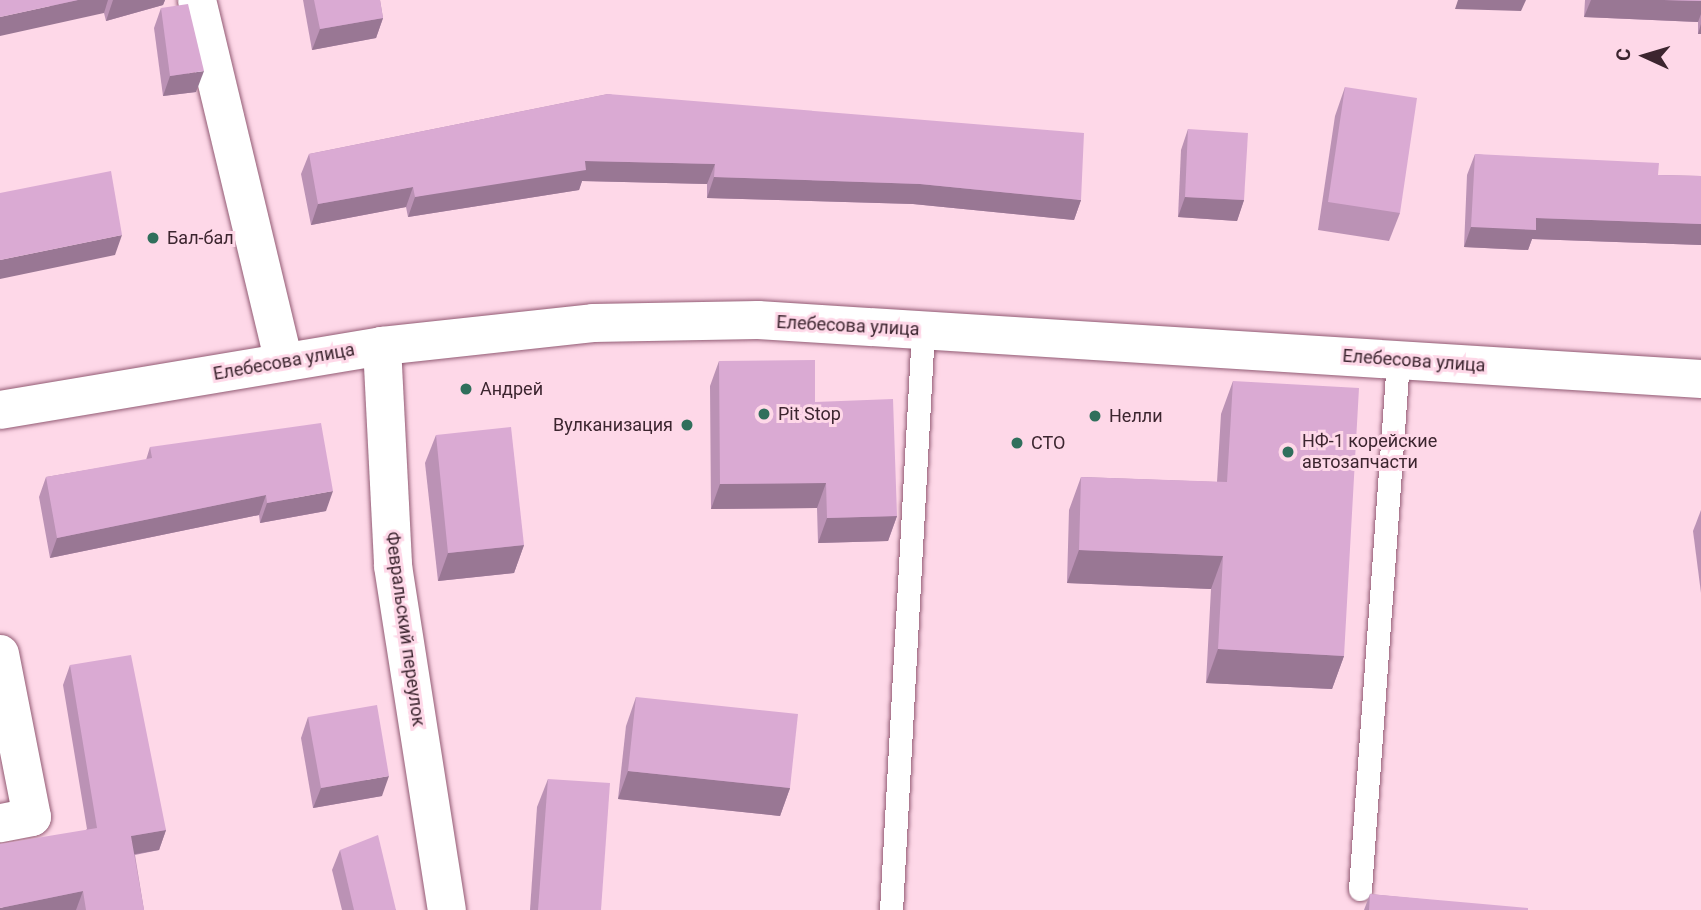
<!DOCTYPE html>
<html>
<head>
<meta charset="utf-8">
<style>
	body { margin:0 }
	#map { position:relative; width:1701px; height:910px; overflow:hidden; background:#fed8e8; font-family:Roboto,sans-serif }
	div>[style] { position:absolute }
	.roads { filter:drop-shadow(0 0 2px #925b74) drop-shadow(0 0 2px #925b74) }
	.lane>* { height:23px; margin:-11.5px; padding:0 11.5px; transform-origin:11.5px; border-radius:11.5px; background:#fff }
	.street>* { height:38px; margin:-19px; padding:0 19px; transform-origin:19px; border-radius:19px; background:#fff }
	.primary>* { height:38px; margin:-19px; padding:0 19px; transform-origin:19px; border-radius:19px; background:#fff }
	.wall>* { inset:0; background:#bb92b5 }
	.shaded-wall>* { inset:0; background:#997794 }
	.building>* { inset:0; background:#daaad3 }
	.dots>* { width:19px; height:19px; translate:-50% -50%; box-sizing:border-box; border:4px solid #fed8e8; border-radius:50% }
	span { translate:-50% -50%; white-space:nowrap; text-align:center; line-height:1.15; -webkit-text-stroke:6px #fed8e8; paint-order:stroke }
	.poi-label { font-size:18px; color:#3c252f }
	.left { translate:0 -50%; text-align:left }
	.right { translate:-100% -50%; text-align:right }
	.street-label { font-size:18px; color:#3c252f }
	.north { position:absolute; left:1610px; top:21px; width:70px; height:70px; -webkit-text-stroke:5px #fed8e8; paint-order:stroke; rotate:274deg; font-size:19px; font-weight:700; line-height:28px; text-align:center; color:#3c252f }
	.north::after { content:''; display:block; margin:auto; width:24px; height:32px; background:#3c252f; clip-path:polygon(50% 0,100% 100%,50% 72%,0 100%) }
</style>
</head>
<body>
<div id="map">
	<div class="roads">
		<div class="lane">
			<i style="left:1360px;top:889px;width:530px;rotate:-85.89deg"></i>
			<i style="left:891px;top:910px;width:581px;rotate:-86.84deg"></i>
		</div>
		<div class="street">
			<i style="left:197px;top:0;width:372px;rotate:76.5deg"></i>
			<i style="left:382px;top:346px;width:220px;rotate:87.1deg"></i>
			<i style="left:393px;top:566px;width:348px;rotate:81.1deg"></i>
			<i style="left:0;top:654px;width:166px;rotate:78.9deg"></i>
			<i style="left:32px;top:817px;width:33px;rotate:169deg"></i>
		</div>
		<div class="primary">
			<i style="left:0;top:410px;width:387px;rotate:-9.5deg"></i>
			<i style="left:382px;top:346px;width:212px;rotate:-6.2deg"></i>
			<i style="left:593px;top:323px;width:165px;rotate:-1deg"></i>
			<i style="left:758px;top:320px;width:945px;rotate:3.58deg"></i>
		</div>
	</div>
	<div class="wall">
		<i style="clip-path:polygon(0 0,165px 0,163px 5px,106px 21px,104px 13px)"></i>
		<i style="clip-path:polygon(303px 0,380px 0,383px 18px,376px 38px,312px 50px)"></i>
		<i style="clip-path:polygon(1585px 0,1701px 0,1701px 34px,1698px 34px,1698px 22px,1584px 17px)"></i>
		<i style="clip-path:polygon(161px 8px,196px 92px,163px 96px,154px 28px)"></i>
		<i style="clip-path:polygon(1345px 87px,1400px 213px,1389px 241px,1318px 230px,1335px 116px)"></i>
		<i style="clip-path:polygon(608px 94px,1081px 200px,1074px 220px,913px 204px,707px 198px,707px 184px,582px 181px,579px 190px,408px 217px,406px 207px,311px 225px,301px 174px,309px 154px)"></i>
		<i style="clip-path:polygon(1188px 129px,1244px 200px,1237px 221px,1178px 217px,1181px 150px)"></i>
		<i style="clip-path:polygon(1475px 154px,1658px 175px,1701px 176px,1701px 245px,1532px 239px,1528px 250px,1464px 247px,1467px 175px)"></i>
		<i style="clip-path:polygon(719px 361px,815px 402px,897px 516px,888px 541px,818px 543px,817px 508px,711px 509px,710px 386px)"></i>
		<i style="clip-path:polygon(1233px 381px,1344px 656px,1332px 689px,1206px 683px,1211px 589px,1067px 583px,1069px 510px,1081px 477px,1217px 482px,1221px 414px)"></i>
		<i style="clip-path:polygon(436px 435px,524px 545px,514px 573px,438px 581px,425px 463px)"></i>
		<i style="clip-path:polygon(150px 447px,326px 511px,260px 523px,259px 515px,50px 558px,39px 497px,46px 477px,146px 460px)"></i>
		<i style="clip-path:polygon(1701px 510px,1701px 593px,1693px 531px)"></i>
		<i style="clip-path:polygon(70px 665px,166px 830px,159px 850px,135px 855px,144px 910px,0 910px,87px 829px,63px 685px)"></i>
		<i style="clip-path:polygon(636px 697px,790px 788px,780px 816px,618px 799px,626px 726px)"></i>
		<i style="clip-path:polygon(308px 717px,382px 796px,313px 808px,301px 738px)"></i>
		<i style="clip-path:polygon(548px 779px,601px 910px,530px 910px,537px 807px)"></i>
		<i style="clip-path:polygon(340px 850px,396px 910px,342px 910px,332px 870px)"></i>
		<i style="clip-path:polygon(1370px 894px,1528px 910px,1364px 910px)"></i>
	</div>
	<div class="shaded-wall">
		<i style="clip-path:polygon(78px 0,108px 0,104px 13px,0 36px,0 17px)"></i>
		<i style="clip-path:polygon(113px 0,165px 0,163px 5px,106px 21px)"></i>
		<i style="clip-path:polygon(1458px 0,1526px 0,1521px 11px,1455px 9px)"></i>
		<i style="clip-path:polygon(1591px 0,1664px 0,1701px 1px,1701px 14px,1698px 22px,1584px 17px)"></i>
		<i style="clip-path:polygon(383px 18px,376px 38px,312px 50px,320px 29px)"></i>
		<i style="clip-path:polygon(1701px 24px,1701px 34px,1698px 34px)"></i>
		<i style="clip-path:polygon(204px 71px,196px 92px,163px 96px,170px 76px)"></i>
		<i style="clip-path:polygon(585px 161px,715px 164px,707px 184px,582px 181px,579px 190px,408px 217px,415px 197px)"></i>
		<i style="clip-path:polygon(714px 177px,920px 184px,1081px 200px,1074px 220px,913px 204px,707px 198px)"></i>
		<i style="clip-path:polygon(413px 187px,406px 207px,311px 225px,318px 204px)"></i>
		<i style="clip-path:polygon(1185px 197px,1244px 200px,1237px 221px,1178px 217px)"></i>
		<i style="clip-path:polygon(1536px 218px,1701px 224px,1701px 245px,1532px 239px,1528px 250px,1464px 247px,1471px 227px)"></i>
		<i style="clip-path:polygon(122px 235px,115px 255px,0 279px,0 260px)"></i>
		<i style="clip-path:polygon(826px 483px,817px 508px,711px 509px,720px 484px)"></i>
		<i style="clip-path:polygon(333px 491px,326px 511px,260px 523px,267px 503px)"></i>
		<i style="clip-path:polygon(266px 495px,259px 515px,50px 558px,57px 538px)"></i>
		<i style="clip-path:polygon(897px 516px,888px 541px,818px 543px,827px 518px)"></i>
		<i style="clip-path:polygon(524px 545px,514px 573px,438px 581px,448px 553px)"></i>
		<i style="clip-path:polygon(1079px 550px,1223px 556px,1211px 589px,1067px 583px)"></i>
		<i style="clip-path:polygon(1218px 649px,1344px 656px,1332px 689px,1206px 683px)"></i>
		<i style="clip-path:polygon(628px 771px,790px 788px,780px 816px,618px 799px)"></i>
		<i style="clip-path:polygon(389px 776px,382px 796px,313px 808px,321px 788px)"></i>
		<i style="clip-path:polygon(166px 830px,159px 850px,124px 856px,131px 836px)"></i>
		<i style="clip-path:polygon(83px 891px,76px 910px,0 910px,0 908px)"></i>
	</div>
	<div class="building">
		<i style="clip-path:polygon(0 0,78px 0,0 17px)"></i>
		<i style="clip-path:polygon(314px 0,380px 0,383px 18px,320px 29px)"></i>
		<i style="clip-path:polygon(1664px 0,1701px 0,1701px 1px)"></i>
		<i style="clip-path:polygon(188px 4px,204px 71px,170px 76px,161px 8px)"></i>
		<i style="clip-path:polygon(1345px 87px,1417px 98px,1400px 213px,1328px 202px)"></i>
		<i style="clip-path:polygon(608px 94px,1084px 133px,1081px 200px,920px 184px,714px 177px,715px 164px,585px 161px,586px 170px,415px 197px,413px 187px,318px 204px,309px 154px)"></i>
		<i style="clip-path:polygon(1188px 129px,1248px 133px,1244px 200px,1185px 197px)"></i>
		<i style="clip-path:polygon(1475px 154px,1659px 163px,1658px 175px,1701px 176px,1701px 224px,1536px 218px,1536px 230px,1471px 227px)"></i>
		<i style="clip-path:polygon(111px 171px,122px 235px,0 260px,0 193px)"></i>
		<i style="clip-path:polygon(815px 360px,815px 402px,893px 399px,897px 516px,827px 518px,826px 483px,720px 484px,719px 361px)"></i>
		<i style="clip-path:polygon(1233px 381px,1359px 388px,1344px 656px,1218px 649px,1223px 556px,1079px 550px,1081px 477px,1227px 482px)"></i>
		<i style="clip-path:polygon(321px 423px,333px 491px,267px 503px,266px 495px,57px 538px,46px 477px,152px 458px,150px 447px)"></i>
		<i style="clip-path:polygon(511px 427px,524px 545px,448px 553px,436px 435px)"></i>
		<i style="clip-path:polygon(131px 655px,166px 830px,131px 836px,144px 910px,86px 910px,83px 891px,0 908px,0 844px,97px 828px,70px 665px)"></i>
		<i style="clip-path:polygon(636px 697px,798px 714px,790px 788px,628px 771px)"></i>
		<i style="clip-path:polygon(377px 705px,389px 776px,321px 788px,308px 717px)"></i>
		<i style="clip-path:polygon(548px 779px,610px 783px,601px 910px,538px 910px)"></i>
		<i style="clip-path:polygon(378px 835px,396px 910px,354px 910px,340px 850px)"></i>
		<i style="clip-path:polygon(1370px 894px,1528px 908px,1528px 910px,1369px 910px)"></i>
	</div>
	<div class="dots">
		<i style="left:153px;top:238px;background:#306f5c"></i>
		<i style="left:466px;top:389px;background:#306f5c"></i>
		<i style="left:764px;top:414px;background:#306f5c"></i>
		<i style="left:1095px;top:416px;background:#306f5c"></i>
		<i style="left:687px;top:425px;background:#306f5c"></i>
		<i style="left:1017px;top:443px;background:#306f5c"></i>
		<i style="left:1288px;top:452px;background:#306f5c"></i>
	</div>
	<div class="poi-label">
		<span class="left" style="left:167px;top:238px">Бал-бал</span>
		<span class="left" style="left:480px;top:389px">Андрей</span>
		<span class="left" style="left:778px;top:414px">Pit Stop</span>
		<span class="left" style="left:1109px;top:416px">Нелли</span>
		<span class="right" style="left:673px;top:425px">Вулканизация</span>
		<span class="left" style="left:1302px;top:452px">НФ-1 корейские<br>автозапчасти</span>
		<span class="left" style="left:1031px;top:443px">СТО</span>
	</div>
	<div class="street-label">
		<span style="left:848px;top:326px;rotate:3deg">Елебесова улица</span>
		<span style="left:1414px;top:361px;rotate:4deg">Елебесова улица</span>
		<span style="left:284px;top:362px;rotate:-10deg">Елебесова улица</span>
		<span style="left:405px;top:629px;rotate:82deg">Февральский переулок</span>
	</div>
	<div class="north">С</div>
</div>
</body>
</html>
